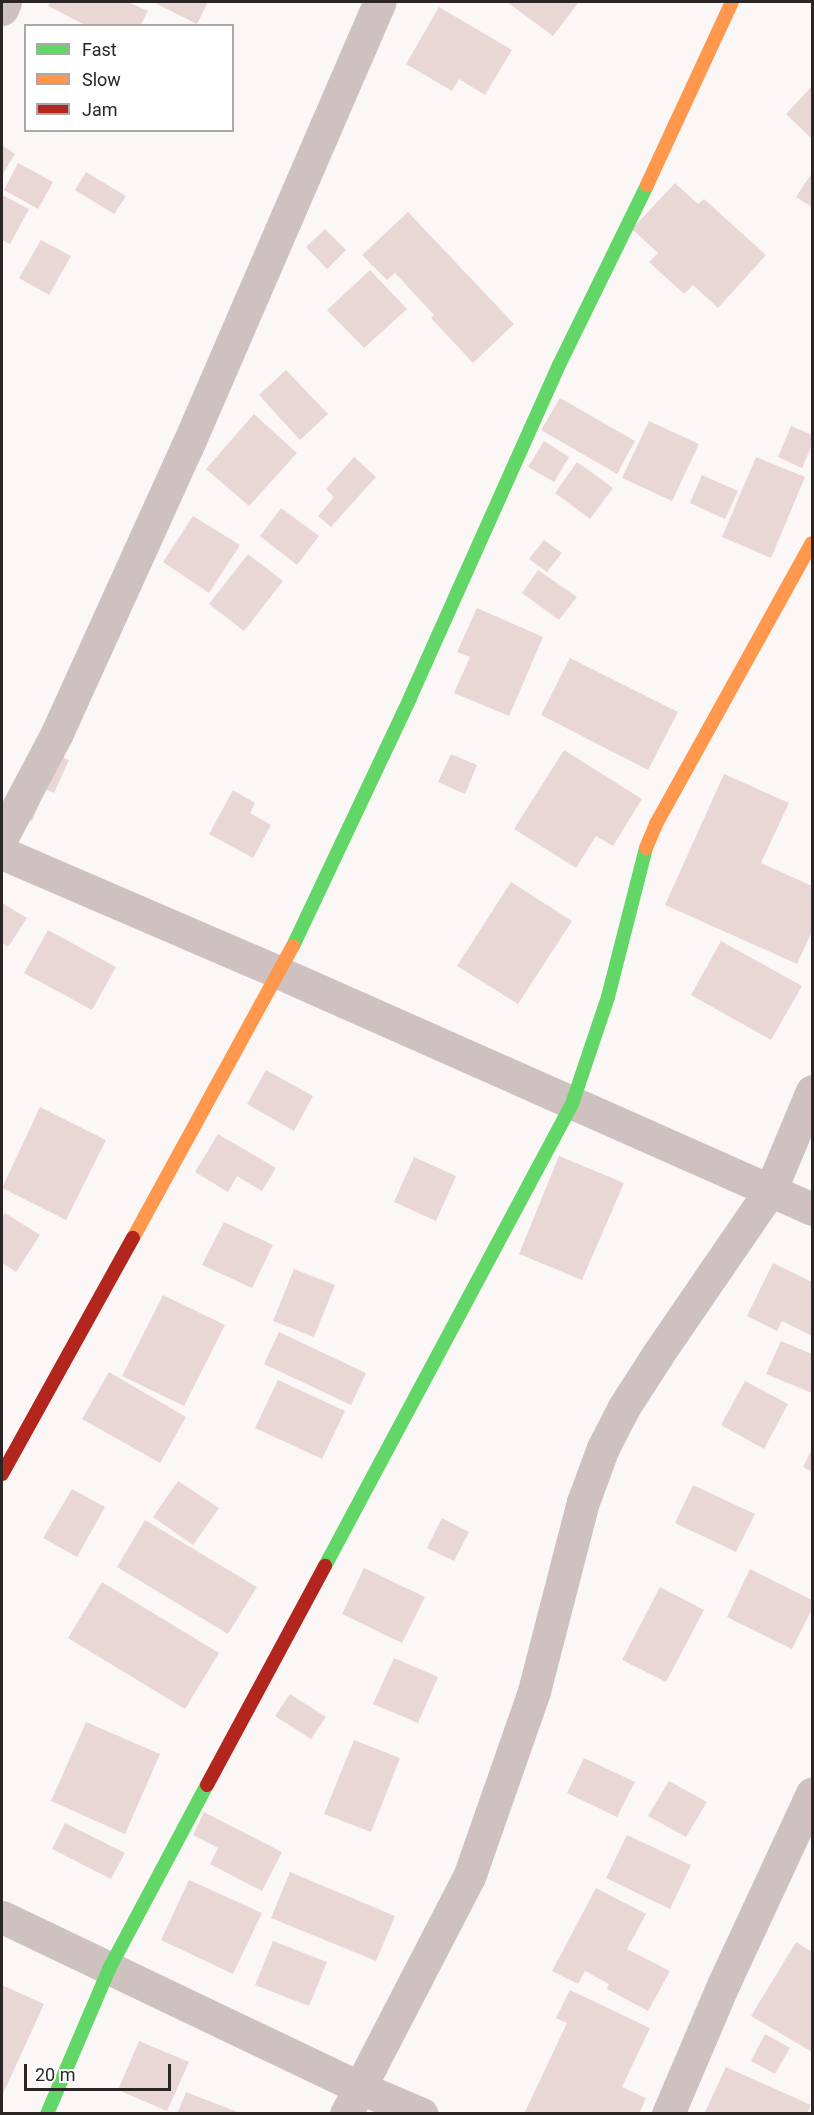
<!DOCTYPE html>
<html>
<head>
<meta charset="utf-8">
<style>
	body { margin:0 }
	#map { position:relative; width:814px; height:2115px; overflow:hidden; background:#fcf7f7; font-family:Roboto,sans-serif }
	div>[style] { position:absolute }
	.building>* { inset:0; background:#e9d7d6 }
	.street>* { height:33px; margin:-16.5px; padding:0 16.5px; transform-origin:16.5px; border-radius:16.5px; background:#cfc1c0 }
	.fast>* { height:14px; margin:-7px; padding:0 7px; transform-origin:7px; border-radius:7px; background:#63d668 }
	.slow>* { height:14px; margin:-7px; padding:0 7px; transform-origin:7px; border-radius:7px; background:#ff974d }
	.jam>* { height:14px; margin:-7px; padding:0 7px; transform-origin:7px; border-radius:7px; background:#b3261e }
	span { translate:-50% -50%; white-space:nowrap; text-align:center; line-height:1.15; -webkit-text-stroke:4.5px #fff; paint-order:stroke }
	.frame { position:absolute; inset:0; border:3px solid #2b2525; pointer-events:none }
	.legend { position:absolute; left:24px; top:24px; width:210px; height:108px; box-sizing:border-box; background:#fff; border:2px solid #aaa8a8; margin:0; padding:8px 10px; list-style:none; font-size:18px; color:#2b2525 }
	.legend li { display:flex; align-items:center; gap:12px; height:30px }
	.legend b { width:30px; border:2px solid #aaa8a8 }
	.scale { position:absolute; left:24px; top:2064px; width:147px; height:27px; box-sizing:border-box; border:3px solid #2b2525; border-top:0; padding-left:8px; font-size:18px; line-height:21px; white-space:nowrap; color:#2b2525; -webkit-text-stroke:4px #fff; paint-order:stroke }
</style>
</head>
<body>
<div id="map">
	<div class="building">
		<i style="clip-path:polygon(50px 2px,128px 2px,148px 11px,140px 26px,87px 26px,48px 6px)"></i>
		<i style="clip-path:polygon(153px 2px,208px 2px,197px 24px)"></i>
		<i style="clip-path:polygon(507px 2px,579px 2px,553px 36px)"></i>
		<i style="clip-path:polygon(439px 7px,512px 50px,485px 95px,459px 79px,452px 91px,406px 64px)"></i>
		<i style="clip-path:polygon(812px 86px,812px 139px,786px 114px)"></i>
		<i style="clip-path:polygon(2px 145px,15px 154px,2px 175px)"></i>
		<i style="clip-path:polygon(18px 163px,53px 182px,38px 209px,4px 190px)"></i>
		<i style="clip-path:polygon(86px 172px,126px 196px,114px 214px,75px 190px)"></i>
		<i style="clip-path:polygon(812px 173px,812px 207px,796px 197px)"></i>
		<i style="clip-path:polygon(675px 183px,698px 204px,704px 199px,766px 255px,718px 308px,693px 285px,684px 294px,649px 262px,658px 253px,632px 229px)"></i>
		<i style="clip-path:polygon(2px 195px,29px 209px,10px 244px,2px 240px)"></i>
		<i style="clip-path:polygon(408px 212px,514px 324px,473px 363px,431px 318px,434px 315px,395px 273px,387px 280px,362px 255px)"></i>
		<i style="clip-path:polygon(325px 229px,346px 250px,327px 269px,306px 247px)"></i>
		<i style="clip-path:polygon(41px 240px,71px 256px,49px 295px,19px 278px)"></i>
		<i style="clip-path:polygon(370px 270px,407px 309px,364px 348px,327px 310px)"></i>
		<i style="clip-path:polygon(286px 370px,328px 414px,300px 440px,259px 395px)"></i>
		<i style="clip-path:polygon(560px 398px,635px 441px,617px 474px,541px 430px)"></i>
		<i style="clip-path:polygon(254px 414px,297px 453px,249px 506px,206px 469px)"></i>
		<i style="clip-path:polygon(649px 421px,699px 444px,672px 501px,622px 478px)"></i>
		<i style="clip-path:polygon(791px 426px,812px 435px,812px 445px,802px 468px,778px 457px)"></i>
		<i style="clip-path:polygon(544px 441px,569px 457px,554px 482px,528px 467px)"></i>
		<i style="clip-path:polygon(354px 457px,376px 477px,331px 527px,318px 516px,334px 497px,326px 489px)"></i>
		<i style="clip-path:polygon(756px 457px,805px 477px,771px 558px,722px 537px)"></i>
		<i style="clip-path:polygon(577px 462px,613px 488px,590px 519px,555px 493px)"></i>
		<i style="clip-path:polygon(702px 475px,738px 491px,725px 519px,690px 503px)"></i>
		<i style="clip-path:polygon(281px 508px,319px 536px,297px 565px,260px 536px)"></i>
		<i style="clip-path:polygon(193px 516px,240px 545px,209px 593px,163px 562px)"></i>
		<i style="clip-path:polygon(544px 540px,562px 553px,547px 572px,529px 559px)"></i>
		<i style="clip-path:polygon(248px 554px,283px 581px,244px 631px,209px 604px)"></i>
		<i style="clip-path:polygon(538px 570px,577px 597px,559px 620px,522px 593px)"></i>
		<i style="clip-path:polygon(477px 608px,543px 637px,509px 716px,454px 693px,470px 657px,457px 652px)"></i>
		<i style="clip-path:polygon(570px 658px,678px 712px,648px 770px,541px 715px)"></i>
		<i style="clip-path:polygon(38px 746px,69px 760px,54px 793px,46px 789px,32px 821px,9px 811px)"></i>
		<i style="clip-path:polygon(564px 750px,642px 799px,613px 846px,596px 836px,576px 868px,514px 829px)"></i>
		<i style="clip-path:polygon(451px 754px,477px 765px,465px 794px,438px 782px)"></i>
		<i style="clip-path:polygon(724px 774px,789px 803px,761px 863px,812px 886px,812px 931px,797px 964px,665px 905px)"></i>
		<i style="clip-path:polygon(233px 790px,255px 803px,250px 813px,271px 825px,253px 858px,209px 834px)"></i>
		<i style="clip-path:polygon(511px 882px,572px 921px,518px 1004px,457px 966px)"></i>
		<i style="clip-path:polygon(2px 903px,27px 918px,8px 947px,2px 943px)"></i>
		<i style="clip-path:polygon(48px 930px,116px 967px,92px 1010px,24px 973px)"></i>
		<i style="clip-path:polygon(721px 941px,802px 986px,771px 1040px,691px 995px)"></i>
		<i style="clip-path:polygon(266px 1070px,313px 1096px,294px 1131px,247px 1104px)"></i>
		<i style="clip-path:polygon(40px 1107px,106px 1140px,66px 1220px,2px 1188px)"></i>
		<i style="clip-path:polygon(218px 1134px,276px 1168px,262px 1191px,237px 1176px,228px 1192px,195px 1172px)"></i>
		<i style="clip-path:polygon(559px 1156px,624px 1183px,582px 1280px,519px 1254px)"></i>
		<i style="clip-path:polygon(414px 1157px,456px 1176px,436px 1221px,394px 1202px)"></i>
		<i style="clip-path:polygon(5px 1213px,40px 1235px,16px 1272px,2px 1263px,2px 1218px)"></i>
		<i style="clip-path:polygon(224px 1222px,273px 1245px,252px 1288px,202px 1265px)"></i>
		<i style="clip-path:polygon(773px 1263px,812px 1282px,812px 1336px,782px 1321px,777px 1331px,747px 1316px)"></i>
		<i style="clip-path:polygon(294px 1269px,335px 1285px,314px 1337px,273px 1321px)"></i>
		<i style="clip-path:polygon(163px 1295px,225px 1325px,184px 1406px,122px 1376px)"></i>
		<i style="clip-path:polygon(279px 1332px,366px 1373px,351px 1405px,264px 1364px)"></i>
		<i style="clip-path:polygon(781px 1341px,812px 1354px,812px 1393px,766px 1374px)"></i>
		<i style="clip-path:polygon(109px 1372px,186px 1417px,160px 1463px,82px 1419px)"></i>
		<i style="clip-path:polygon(278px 1380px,345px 1411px,322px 1459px,255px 1428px)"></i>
		<i style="clip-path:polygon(745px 1381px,788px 1404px,764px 1449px,721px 1425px)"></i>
		<i style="clip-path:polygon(812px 1449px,812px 1472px,803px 1467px)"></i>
		<i style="clip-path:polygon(178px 1481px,219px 1508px,193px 1545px,153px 1517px)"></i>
		<i style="clip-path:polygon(693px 1485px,755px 1514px,736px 1552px,675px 1523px)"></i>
		<i style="clip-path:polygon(72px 1489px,105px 1507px,77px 1557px,43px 1538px)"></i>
		<i style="clip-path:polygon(442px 1518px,469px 1532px,454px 1561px,427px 1548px)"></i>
		<i style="clip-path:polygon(145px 1520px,257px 1587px,228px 1634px,117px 1567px)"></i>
		<i style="clip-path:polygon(364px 1568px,425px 1597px,402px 1643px,342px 1614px)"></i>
		<i style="clip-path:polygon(750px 1569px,812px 1600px,812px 1609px,792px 1649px,727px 1617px)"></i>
		<i style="clip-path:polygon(102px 1582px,219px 1653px,185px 1709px,68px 1638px)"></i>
		<i style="clip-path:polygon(660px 1587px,704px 1610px,666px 1682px,622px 1660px)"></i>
		<i style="clip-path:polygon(394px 1658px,438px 1677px,418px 1723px,373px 1704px)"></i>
		<i style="clip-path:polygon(290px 1694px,326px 1717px,311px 1739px,275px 1716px)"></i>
		<i style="clip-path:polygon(86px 1722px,160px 1754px,125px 1834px,51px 1801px)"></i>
		<i style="clip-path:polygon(354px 1740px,400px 1758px,371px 1832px,324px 1814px)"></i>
		<i style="clip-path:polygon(584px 1758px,635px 1782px,617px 1817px,567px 1793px)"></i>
		<i style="clip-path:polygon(669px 1781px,707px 1802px,686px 1837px,648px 1816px)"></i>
		<i style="clip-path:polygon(204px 1812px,282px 1852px,262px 1891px,210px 1864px,218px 1848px,193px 1835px)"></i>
		<i style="clip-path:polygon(65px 1823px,125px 1853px,111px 1879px,52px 1849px)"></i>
		<i style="clip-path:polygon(627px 1835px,691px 1865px,670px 1909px,606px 1878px)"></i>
		<i style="clip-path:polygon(290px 1872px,395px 1916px,376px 1961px,271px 1918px)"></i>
		<i style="clip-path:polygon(189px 1880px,262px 1913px,233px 1974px,161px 1940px)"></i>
		<i style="clip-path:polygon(596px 1888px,646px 1914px,627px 1949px,670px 1971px,648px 2011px,607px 1989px,609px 1984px,585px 1971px,578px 1984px,552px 1971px)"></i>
		<i style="clip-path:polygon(273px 1941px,327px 1962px,309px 2006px,255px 1985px)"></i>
		<i style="clip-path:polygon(796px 1942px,812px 1952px,812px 2052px,751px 2016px)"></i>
		<i style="clip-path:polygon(2px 1985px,44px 2004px,2px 2096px)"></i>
		<i style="clip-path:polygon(570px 1990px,650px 2028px,622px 2087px,646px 2098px,639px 2114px,524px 2114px,567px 2023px,556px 2018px)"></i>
		<i style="clip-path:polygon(765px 2034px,790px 2048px,775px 2074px,751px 2061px)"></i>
		<i style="clip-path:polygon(139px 2041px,189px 2062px,167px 2111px,118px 2090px)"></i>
		<i style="clip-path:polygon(726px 2067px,811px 2105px,807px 2114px,704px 2114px)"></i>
		<i style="clip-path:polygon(186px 2092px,240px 2113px,240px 2114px,177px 2114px)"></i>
	</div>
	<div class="street">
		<i style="left:2px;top:9px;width:8px;rotate:-67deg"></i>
		<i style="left:2px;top:837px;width:118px;rotate:-62.1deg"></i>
		<i style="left:57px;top:733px;width:314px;rotate:-65.6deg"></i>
		<i style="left:187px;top:447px;width:485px;rotate:-66.6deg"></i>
		<i style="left:2px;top:853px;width:303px;rotate:23.3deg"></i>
		<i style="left:280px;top:973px;width:582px;rotate:23.92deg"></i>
		<i style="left:2px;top:1917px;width:395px;rotate:25.5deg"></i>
		<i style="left:358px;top:2087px;width:69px;rotate:22.9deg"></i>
		<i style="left:346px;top:2114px;width:267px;rotate:-62.6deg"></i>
		<i style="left:469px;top:1877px;width:197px;rotate:-70.7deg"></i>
		<i style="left:534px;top:1691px;width:195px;rotate:-75.5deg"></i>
		<i style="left:583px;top:1502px;width:58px;rotate:-69.7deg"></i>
		<i style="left:603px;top:1448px;width:46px;rotate:-62.9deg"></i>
		<i style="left:624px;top:1407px;width:63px;rotate:-57.3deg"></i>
		<i style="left:658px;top:1354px;width:200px;rotate:-55.6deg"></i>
		<i style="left:771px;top:1189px;width:106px;rotate:-67.3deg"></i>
		<i style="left:668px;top:2114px;width:142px;rotate:-66.9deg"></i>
		<i style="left:724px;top:1983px;width:209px;rotate:-65.1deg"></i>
	</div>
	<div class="fast">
		<i style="left:293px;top:946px;width:274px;rotate:-64.7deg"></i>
		<i style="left:410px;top:698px;width:365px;rotate:-65.9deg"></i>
		<i style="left:559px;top:365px;width:200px;rotate:-63.9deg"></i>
		<i style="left:325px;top:1566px;width:524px;rotate:-61.87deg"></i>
		<i style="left:572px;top:1104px;width:113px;rotate:-71.4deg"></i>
		<i style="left:608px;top:997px;width:154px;rotate:-75.7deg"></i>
		<i style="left:47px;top:2114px;width:158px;rotate:-66.8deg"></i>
		<i style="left:109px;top:1969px;width:208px;rotate:-62deg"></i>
	</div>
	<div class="slow">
		<i style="left:647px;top:185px;width:202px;rotate:-65.1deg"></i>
		<i style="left:646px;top:848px;width:26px;rotate:-67deg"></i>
		<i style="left:656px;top:824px;width:321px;rotate:-61deg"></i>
		<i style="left:133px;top:1238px;width:333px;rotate:-61.3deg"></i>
	</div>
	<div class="jam">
		<i style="left:2px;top:1474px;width:270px;rotate:-61deg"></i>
		<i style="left:207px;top:1785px;width:249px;rotate:-61.7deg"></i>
	</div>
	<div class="frame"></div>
	<ul class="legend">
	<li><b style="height:8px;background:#63d668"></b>Fast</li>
	<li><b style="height:8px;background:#ff974d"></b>Slow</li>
	<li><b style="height:8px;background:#b3261e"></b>Jam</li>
	</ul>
	<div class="scale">20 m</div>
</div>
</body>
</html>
